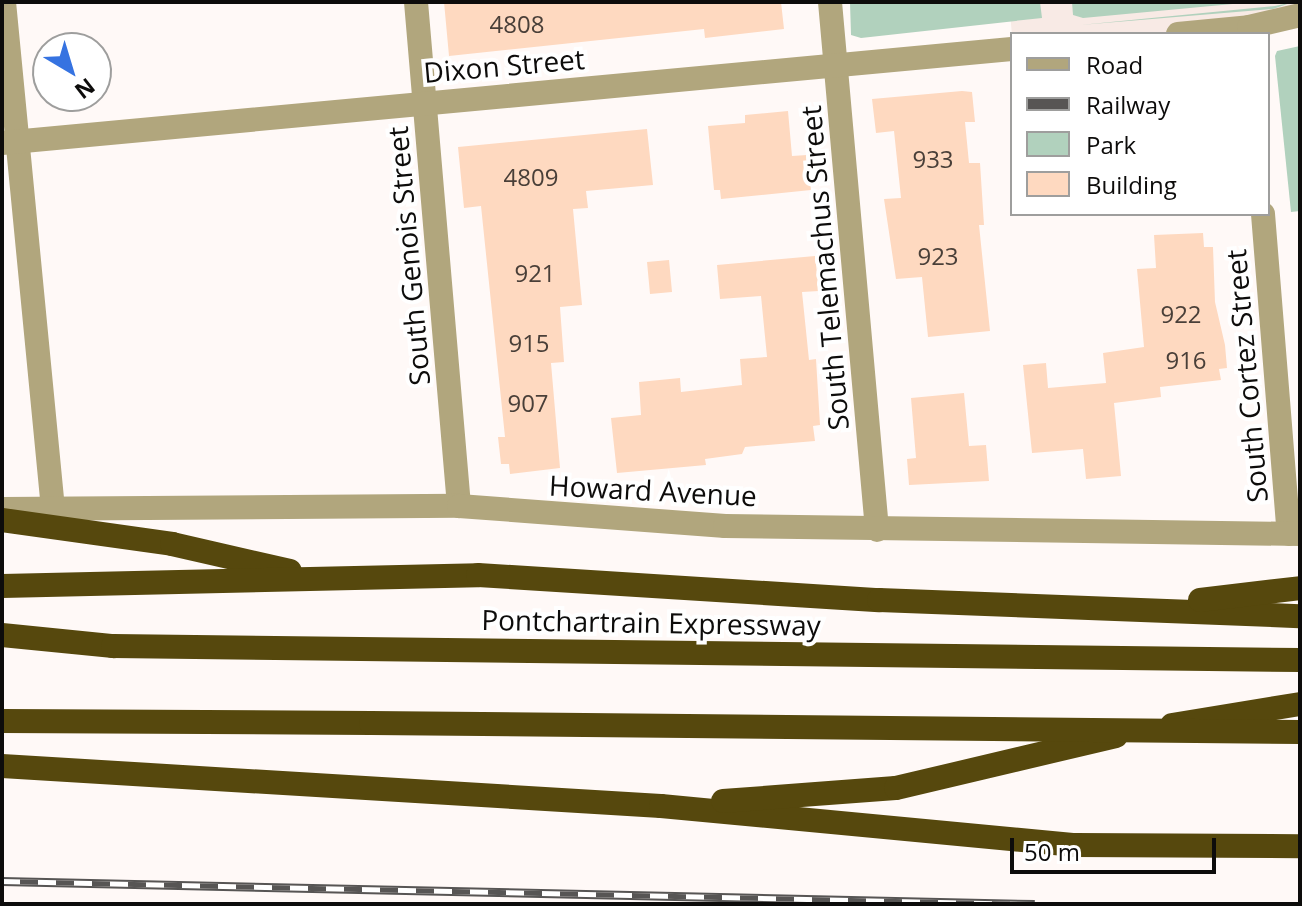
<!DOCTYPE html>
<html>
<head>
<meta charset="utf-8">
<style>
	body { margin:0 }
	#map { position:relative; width:1302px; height:906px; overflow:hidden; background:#fff9f7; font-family:"Open Sans",sans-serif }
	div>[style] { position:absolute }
	.built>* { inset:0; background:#f8eae5 }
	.green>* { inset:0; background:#b1d1bd }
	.building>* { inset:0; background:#fed9c0 }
	.minor>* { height:24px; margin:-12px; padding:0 12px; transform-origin:12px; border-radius:12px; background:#b1a67d }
	.highway>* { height:24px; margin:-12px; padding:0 12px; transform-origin:12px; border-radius:12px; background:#56480d }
	.rail>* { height:9px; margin-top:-4.5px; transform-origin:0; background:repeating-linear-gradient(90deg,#fff 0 18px,#575554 0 36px); box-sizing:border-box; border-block:2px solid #575554 }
	.highway-bridge>* { height:24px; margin:-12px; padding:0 12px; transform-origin:12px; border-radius:12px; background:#56480d }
	span { translate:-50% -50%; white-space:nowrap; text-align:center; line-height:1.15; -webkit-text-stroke:8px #fff; paint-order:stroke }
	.number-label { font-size:24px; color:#493f38 }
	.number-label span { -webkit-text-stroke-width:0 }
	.street-label { font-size:28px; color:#0d0c0b }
	.frame { position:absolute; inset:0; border:4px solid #0d0c0b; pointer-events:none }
	.legend { position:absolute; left:1010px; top:32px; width:260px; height:184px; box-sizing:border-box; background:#fff; border:2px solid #9e9e9d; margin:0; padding:10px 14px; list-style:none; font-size:24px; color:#0d0c0b }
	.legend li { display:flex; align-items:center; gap:16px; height:40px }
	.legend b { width:40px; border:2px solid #9e9e9d }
	.north { position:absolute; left:32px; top:32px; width:80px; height:80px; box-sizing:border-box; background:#fff; border:2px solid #9e9e9d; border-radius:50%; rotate:142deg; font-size:22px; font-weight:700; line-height:32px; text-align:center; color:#0d0c0b }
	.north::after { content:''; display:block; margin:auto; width:28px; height:36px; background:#3673e1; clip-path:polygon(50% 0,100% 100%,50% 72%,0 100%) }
	.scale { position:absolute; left:1010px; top:838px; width:206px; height:36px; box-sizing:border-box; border:4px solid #0d0c0b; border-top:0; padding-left:10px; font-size:24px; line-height:28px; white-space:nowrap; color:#0d0c0b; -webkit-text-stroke:6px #fff; paint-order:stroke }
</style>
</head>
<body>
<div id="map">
	<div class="built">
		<i style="clip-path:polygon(1009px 2px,1300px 2px,1300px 15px,1178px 34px,1012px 35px)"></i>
	</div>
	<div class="green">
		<i style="clip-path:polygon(850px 2px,1040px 2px,1042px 18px,861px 38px,851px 35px)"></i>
		<i style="clip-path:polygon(1072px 2px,1254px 2px,1083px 18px,1073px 15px)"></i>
		<i style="clip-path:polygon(1293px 2px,1273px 9px,1080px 25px,1275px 6px)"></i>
		<i style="clip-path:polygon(1300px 46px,1300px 211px,1291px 212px,1275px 56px,1277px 51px)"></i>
	</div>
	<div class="building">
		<i style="clip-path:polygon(444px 2px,781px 2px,784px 29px,705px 38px,704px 29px,449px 56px)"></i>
		<i style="clip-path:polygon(962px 91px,972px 92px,975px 122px,965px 122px,969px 163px,980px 163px,984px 225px,979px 225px,990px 331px,928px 337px,922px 277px,896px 279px,884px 199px,901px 198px,894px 131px,876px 133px,872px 99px)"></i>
		<i style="clip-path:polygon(788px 111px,792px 156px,807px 155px,811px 190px,721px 199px,720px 190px,714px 190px,708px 126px,745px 123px,745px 115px)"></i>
		<i style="clip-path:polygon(647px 129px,653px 185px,586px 191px,588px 208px,573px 209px,582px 305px,560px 307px,564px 362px,551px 363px,560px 468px,510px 474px,509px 464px,501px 464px,498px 437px,505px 437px,481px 206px,464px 208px,458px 147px)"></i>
		<i style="clip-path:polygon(1203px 233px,1204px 247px,1213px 247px,1215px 302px,1225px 345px,1227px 368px,1219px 369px,1221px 380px,1160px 387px,1161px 397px,1114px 403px,1121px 476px,1086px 479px,1083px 449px,1032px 453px,1023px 365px,1046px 363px,1048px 388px,1106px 383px,1103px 353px,1144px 347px,1137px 269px,1156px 268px,1154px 235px)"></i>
		<i style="clip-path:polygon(815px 256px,819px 291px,802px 292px,809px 360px,816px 359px,820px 425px,813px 426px,815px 441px,745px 447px,742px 454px,705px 459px,706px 465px,617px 473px,611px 418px,641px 415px,639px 382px,680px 378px,681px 392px,742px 385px,740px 359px,767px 357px,761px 296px,720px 299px,717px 265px)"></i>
		<i style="clip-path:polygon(669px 260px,672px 292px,650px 294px,647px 262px)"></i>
		<i style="clip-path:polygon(964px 393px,969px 446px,986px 445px,989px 481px,909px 485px,907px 459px,916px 458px,911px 398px)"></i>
	</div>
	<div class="minor">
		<i style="left:4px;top:2px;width:509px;rotate:84.48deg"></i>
		<i style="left:416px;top:2px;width:506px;rotate:85.12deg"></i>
		<i style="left:830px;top:2px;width:530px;rotate:84.91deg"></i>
		<i style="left:1178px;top:34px;width:71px;rotate:-5.6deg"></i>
		<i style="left:1249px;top:27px;width:52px;rotate:-13.2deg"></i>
		<i style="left:2px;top:143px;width:1014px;rotate:-5.32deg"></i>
		<i style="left:1263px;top:214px;width:321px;rotate:85.4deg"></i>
		<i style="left:2px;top:509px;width:457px;rotate:-0.4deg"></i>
		<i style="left:459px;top:506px;width:267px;rotate:4.3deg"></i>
		<i style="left:725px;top:526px;width:575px;rotate:0.8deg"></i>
	</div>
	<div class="highway">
		<i style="left:2px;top:520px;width:172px;rotate:8deg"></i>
		<i style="left:172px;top:544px;width:121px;rotate:12.9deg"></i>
		<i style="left:2px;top:586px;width:476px;rotate:-1.3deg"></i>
		<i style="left:478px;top:575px;width:402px;rotate:3.6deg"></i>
		<i style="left:879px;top:600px;width:421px;rotate:2.2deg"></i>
		<i style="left:1200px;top:600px;width:101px;rotate:-6.8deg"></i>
		<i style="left:2px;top:635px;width:112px;rotate:5.7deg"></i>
		<i style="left:113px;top:646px;width:1187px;rotate:0.68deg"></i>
		<i style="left:2px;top:721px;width:369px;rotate:0.3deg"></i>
		<i style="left:1172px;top:725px;width:130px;rotate:-9.3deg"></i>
		<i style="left:2px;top:766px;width:660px;rotate:3.47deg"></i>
		<i style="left:661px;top:806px;width:416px;rotate:5.4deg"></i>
		<i style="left:1075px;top:845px;width:225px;rotate:0.3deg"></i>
		<i style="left:723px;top:801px;width:173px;rotate:-4.3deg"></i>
		<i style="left:896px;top:788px;width:226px;rotate:-13.3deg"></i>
	</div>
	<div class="rail">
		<i style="left:2px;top:881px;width:1033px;rotate:1.28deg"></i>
	</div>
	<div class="highway-bridge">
		<i style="left:371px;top:723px;width:929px;rotate:0.56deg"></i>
	</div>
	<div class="number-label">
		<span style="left:517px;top:24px">4808</span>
		<span style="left:933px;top:159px">933</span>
		<span style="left:531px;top:177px">4809</span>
		<span style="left:938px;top:256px">923</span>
		<span style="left:535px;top:273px">921</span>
		<span style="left:1181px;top:314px">922</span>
		<span style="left:529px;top:343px">915</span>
		<span style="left:1186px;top:360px">916</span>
		<span style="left:528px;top:403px">907</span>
	</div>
	<div class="street-label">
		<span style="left:504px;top:65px;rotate:-5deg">Dixon Street</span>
		<span style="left:408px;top:256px;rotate:-95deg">South Genois Street</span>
		<span style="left:824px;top:268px;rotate:-95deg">South Telemachus Street</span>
		<span style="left:1246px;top:376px;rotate:-95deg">South Cortez Street</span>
		<span style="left:653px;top:490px;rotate:3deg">Howard Avenue</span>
		<span style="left:651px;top:622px;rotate:1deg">Pontchartrain Expressway</span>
	</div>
	<div class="frame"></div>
	<ul class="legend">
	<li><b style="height:10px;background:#b1a67d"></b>Road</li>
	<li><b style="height:10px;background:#575554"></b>Railway</li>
	<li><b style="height:22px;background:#b1d1bd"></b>Park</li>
	<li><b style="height:22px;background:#fed9c0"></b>Building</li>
	</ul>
	<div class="north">N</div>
	<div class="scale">50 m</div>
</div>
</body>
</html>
